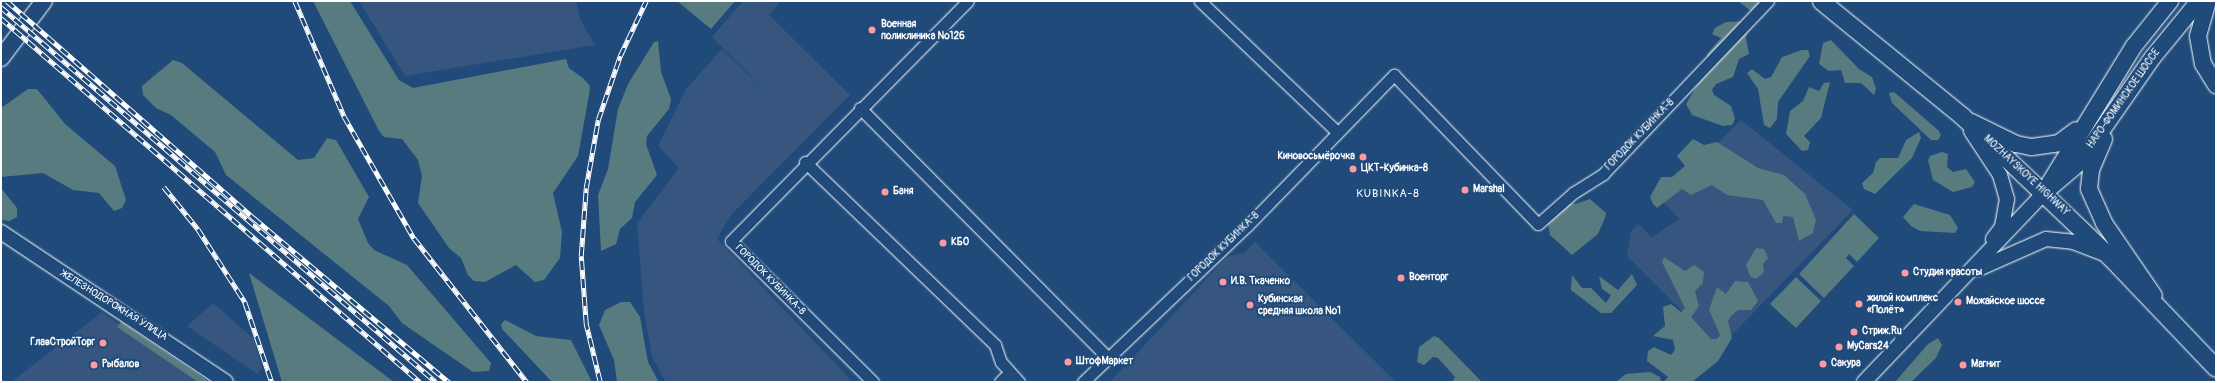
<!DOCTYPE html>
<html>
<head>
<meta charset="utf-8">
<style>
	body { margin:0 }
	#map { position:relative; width:2217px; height:383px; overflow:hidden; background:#1f4a7a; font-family:Pangolin,sans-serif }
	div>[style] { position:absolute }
	.built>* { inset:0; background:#36567f }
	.green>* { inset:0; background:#587b80 }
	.roads { filter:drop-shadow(0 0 1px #fff) drop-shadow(0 0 1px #fff) }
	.minor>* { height:11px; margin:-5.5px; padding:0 5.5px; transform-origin:5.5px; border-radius:5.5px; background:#1f4a7a }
	.tertiary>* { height:14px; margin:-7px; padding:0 7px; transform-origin:7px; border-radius:7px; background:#1f4a7a }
	.secondary>* { height:16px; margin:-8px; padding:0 8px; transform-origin:8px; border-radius:8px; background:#1f4a7a }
	.primary>* { height:17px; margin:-8.5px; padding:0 8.5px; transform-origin:8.5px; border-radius:8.5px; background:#1f4a7a }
	.rail>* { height:4.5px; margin-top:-2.25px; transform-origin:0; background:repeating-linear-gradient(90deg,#1f4a7a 0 9px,#fff 0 18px); box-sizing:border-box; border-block:1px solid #fff }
	.dots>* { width:11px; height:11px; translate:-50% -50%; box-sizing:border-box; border:2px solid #1f4a7a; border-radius:50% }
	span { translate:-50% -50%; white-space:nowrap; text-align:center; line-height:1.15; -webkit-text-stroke:4px #1f4a7a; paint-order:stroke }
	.poi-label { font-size:10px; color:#fff; font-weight:700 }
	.left { translate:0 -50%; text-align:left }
	.right { translate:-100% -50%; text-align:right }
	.street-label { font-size:10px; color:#fff }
	.neighbourhood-label { font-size:11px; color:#fff; letter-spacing:1px }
	.frame { position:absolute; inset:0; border:2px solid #fff; pointer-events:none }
</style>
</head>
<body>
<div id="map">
	<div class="built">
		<i style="clip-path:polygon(359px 1px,576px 1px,580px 19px,595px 45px,405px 76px)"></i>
		<i style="clip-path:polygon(743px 1px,781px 1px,769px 15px,850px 95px,730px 216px,717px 239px,853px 382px,666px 382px,652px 357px,644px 312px,637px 223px,679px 168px,658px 146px,686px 89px,722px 49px,774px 99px,712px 37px)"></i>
		<i style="clip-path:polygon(1741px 120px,1853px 210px,1719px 348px,1627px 256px,1631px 232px,1638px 224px,1652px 237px,1679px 219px,1661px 200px)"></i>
		<i style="clip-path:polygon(1255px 242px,1396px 382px,1110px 382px,1228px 256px,1244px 253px)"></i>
		<i style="clip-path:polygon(213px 303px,254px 339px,262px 368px,257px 374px,187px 326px)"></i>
		<i style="clip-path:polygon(102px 312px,198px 382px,11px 382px)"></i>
	</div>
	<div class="green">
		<i style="clip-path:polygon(313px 1px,350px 1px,399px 80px,413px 88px,566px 59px,569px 68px,584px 79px,590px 86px,589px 95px,578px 156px,553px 193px,562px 232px,560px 258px,544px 280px,535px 282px,516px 265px,485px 282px,474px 281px,468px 275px,461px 258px,449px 248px,418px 203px,422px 176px,418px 160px,402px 139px,384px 137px,379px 131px)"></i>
		<i style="clip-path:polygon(677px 1px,735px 1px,711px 29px)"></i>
		<i style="clip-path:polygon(1738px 1px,1759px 1px,1760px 4px,1751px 11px)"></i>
		<i style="clip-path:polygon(1750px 21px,1746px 38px,1749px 54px,1739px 59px,1733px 77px,1716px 84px,1712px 90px,1714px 95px,1731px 106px,1735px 119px,1732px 125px,1723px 126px,1692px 115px,1686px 104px,1708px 67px,1707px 54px,1721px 38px,1712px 34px,1715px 28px,1726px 22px)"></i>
		<i style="clip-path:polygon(1831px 40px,1859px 69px,1872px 77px,1876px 89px,1874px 95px,1861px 83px,1845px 83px,1841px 70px,1829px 71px,1819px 64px,1823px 43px)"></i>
		<i style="clip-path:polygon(658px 41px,661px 72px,671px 99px,669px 109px,647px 136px,646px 144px,657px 175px,635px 202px,632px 218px,620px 229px,616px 244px,601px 251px,598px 195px,608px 169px,618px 109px,628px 84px,654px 42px)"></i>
		<i style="clip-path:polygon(1802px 50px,1808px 50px,1810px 56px,1778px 102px,1777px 119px,1770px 128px,1764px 125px,1758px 89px,1747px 73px,1752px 69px,1765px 79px,1771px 77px,1782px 57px)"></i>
		<i style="clip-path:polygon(173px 60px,182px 63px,298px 160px,314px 158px,327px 138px,336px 140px,369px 197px,358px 219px,368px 243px,374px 250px,407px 265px,491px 363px,489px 371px,473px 372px,402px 323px,389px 306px,226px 175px,215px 152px,171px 115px,156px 108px,143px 95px,142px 86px)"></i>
		<i style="clip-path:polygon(1830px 82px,1821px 118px,1804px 136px,1810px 142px,1808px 150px,1802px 151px,1786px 134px,1790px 111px,1803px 101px,1809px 87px,1819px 91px,1824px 83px)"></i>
		<i style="clip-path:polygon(28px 89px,37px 89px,65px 124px,115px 166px,126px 200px,122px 208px,114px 211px,99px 193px,73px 190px,43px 173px,1px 177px,1px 108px)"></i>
		<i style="clip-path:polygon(1894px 92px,1938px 130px,1941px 135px,1938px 140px,1931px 140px,1892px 103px,1889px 93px)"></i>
		<i style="clip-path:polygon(1919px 132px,1921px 138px,1912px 158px,1875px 194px,1864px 189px,1862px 183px,1873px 173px,1876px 162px,1880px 158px,1898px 158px,1906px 140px)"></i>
		<i style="clip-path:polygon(1693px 139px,1704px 145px,1717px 142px,1758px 168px,1784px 175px,1805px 194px,1816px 220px,1813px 233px,1799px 241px,1793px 217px,1783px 216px,1782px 223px,1776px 223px,1763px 200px,1727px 195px,1712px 185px,1691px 195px,1682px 189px,1657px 208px,1653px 204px,1650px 197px,1661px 177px,1672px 177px,1685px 166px,1677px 156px)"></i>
		<i style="clip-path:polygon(1942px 152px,1948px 154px,1947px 167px,1953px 172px,1966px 169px,1975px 182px,1972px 187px,1953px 192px,1933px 180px,1928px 160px,1930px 156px)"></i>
		<i style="clip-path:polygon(1px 188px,17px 208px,17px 217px,9px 221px,1px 220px)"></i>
		<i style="clip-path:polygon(1590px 199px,1606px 213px,1605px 218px,1598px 234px,1572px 255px,1550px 235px,1548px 224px,1567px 202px,1575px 204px)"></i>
		<i style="clip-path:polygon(1914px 204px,1950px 215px,1958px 228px,1955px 233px,1920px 231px,1911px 226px,1903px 217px)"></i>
		<i style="clip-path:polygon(1854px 214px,1879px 238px,1857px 262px,1849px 254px,1846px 258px,1854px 266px,1824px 298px,1799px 274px)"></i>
		<i style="clip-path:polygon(1756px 248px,1764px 249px,1768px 258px,1763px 264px,1764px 272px,1756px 279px,1750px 276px,1746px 265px)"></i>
		<i style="clip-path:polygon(1664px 257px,1685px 271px,1694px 265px,1704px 272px,1703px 283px,1695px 291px,1699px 306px,1691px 317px,1711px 339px,1717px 339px,1720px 335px,1709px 310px,1717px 287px,1726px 294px,1735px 281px,1748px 282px,1758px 301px,1751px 310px,1738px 310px,1731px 316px,1728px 321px,1732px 338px,1718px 361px,1692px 382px,1663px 382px,1668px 377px,1647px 361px,1648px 351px,1654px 347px,1671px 355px,1675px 350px,1673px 340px,1653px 336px,1665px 326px,1663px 307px,1671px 304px,1681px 312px,1685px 308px,1662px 262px)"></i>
		<i style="clip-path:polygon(249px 273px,394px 382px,282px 382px)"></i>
		<i style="clip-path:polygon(1632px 274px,1637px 285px,1611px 313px,1601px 313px,1571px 290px,1572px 275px,1582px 288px,1591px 288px,1606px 303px,1611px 295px,1602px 289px,1599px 276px,1618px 290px)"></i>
		<i style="clip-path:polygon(1796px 277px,1821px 301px,1796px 328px,1770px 304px)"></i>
		<i style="clip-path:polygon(621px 302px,630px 302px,640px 317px,648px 362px,659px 382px,617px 382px,614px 360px,599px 325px,605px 310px)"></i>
		<i style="clip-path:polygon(505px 320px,536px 336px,571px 340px,592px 382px,552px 382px,502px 329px,501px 324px)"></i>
		<i style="clip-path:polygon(121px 322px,195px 372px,209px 382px,198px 382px,117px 327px)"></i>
		<i style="clip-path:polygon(1434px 336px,1439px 338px,1482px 382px,1452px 382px,1455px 377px,1438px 358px,1433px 357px,1424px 365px,1417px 362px,1419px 347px)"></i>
		<i style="clip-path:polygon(1938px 338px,1942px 345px,1936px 358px,1911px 382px,1895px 382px,1928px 344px)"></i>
		<i style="clip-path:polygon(1650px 372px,1660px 377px,1661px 382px,1616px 382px,1626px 374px)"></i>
	</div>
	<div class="roads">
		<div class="minor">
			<i style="left:1200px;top:1px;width:190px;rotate:43.7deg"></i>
			<i style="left:860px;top:108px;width:352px;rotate:45.2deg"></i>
			<i style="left:805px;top:162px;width:264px;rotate:43.9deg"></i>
			<i style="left:995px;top:345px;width:18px;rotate:71deg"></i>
			<i style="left:1001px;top:362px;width:27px;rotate:48deg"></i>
			<i style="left:873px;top:382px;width:200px;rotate:-135.2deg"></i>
			<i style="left:731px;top:241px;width:337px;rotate:-45.4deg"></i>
			<i style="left:1000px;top:382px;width:13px;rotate:-45deg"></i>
			<i style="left:1083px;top:382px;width:226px;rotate:-43.6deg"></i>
			<i style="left:1247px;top:226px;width:211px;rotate:-45.8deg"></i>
			<i style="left:1394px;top:75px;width:207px;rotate:46deg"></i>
			<i style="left:1538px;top:224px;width:47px;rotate:-41.5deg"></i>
			<i style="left:1573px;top:193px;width:36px;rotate:-32deg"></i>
			<i style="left:1603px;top:174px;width:239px;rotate:-46.4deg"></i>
		</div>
		<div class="tertiary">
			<i style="left:1971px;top:131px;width:53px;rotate:56.6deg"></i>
			<i style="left:2000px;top:175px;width:25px;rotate:74deg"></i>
			<i style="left:2007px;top:199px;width:28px;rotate:100deg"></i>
			<i style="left:2002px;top:227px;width:15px;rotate:127deg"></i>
			<i style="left:1px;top:232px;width:270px;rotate:33.7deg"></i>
			<i style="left:1978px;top:269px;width:74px;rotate:-23.8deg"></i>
			<i style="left:2046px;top:239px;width:27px;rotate:6deg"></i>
			<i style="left:2073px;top:242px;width:33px;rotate:21deg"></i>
			<i style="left:1864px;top:382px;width:261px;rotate:-46.4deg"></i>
		</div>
		<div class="secondary">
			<i style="left:2208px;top:1px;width:36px;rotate:106deg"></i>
			<i style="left:2198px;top:36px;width:28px;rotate:80deg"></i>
			<i style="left:2203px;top:64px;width:25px;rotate:58deg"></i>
			<i style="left:1px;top:58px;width:71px;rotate:-53deg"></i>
			<i style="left:1971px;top:122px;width:50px;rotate:26.1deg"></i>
			<i style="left:2016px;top:144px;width:16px;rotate:11deg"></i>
			<i style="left:2032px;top:147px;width:27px;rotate:-8deg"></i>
			<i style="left:2059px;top:143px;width:21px;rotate:-37deg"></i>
			<i style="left:2104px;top:139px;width:34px;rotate:113deg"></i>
			<i style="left:2091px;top:170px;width:19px;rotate:96deg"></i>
			<i style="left:2089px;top:189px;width:37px;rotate:66deg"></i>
			<i style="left:2104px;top:223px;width:88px;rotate:55.6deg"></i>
			<i style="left:2049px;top:184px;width:162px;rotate:-58.4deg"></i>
			<i style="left:2134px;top:46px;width:58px;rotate:-51.3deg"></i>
			<i style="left:2044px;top:193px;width:46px;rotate:-40.6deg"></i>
			<i style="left:2079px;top:163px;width:129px;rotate:-55.1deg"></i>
			<i style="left:2153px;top:57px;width:72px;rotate:-50.6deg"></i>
		</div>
		<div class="primary">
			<i style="left:1821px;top:1px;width:183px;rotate:39.2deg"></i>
			<i style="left:1963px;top:117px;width:203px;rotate:43.6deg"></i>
			<i style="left:2110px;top:257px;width:153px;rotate:46.3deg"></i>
		</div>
	</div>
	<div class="rail">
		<i style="left:7px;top:1px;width:329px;rotate:41.3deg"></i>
		<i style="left:254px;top:218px;width:255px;rotate:40.1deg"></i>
		<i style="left:295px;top:1px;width:125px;rotate:66.9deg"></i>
		<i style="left:344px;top:116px;width:141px;rotate:60.2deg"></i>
		<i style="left:414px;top:238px;width:183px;rotate:51.9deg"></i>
		<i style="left:1px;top:7px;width:574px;rotate:40.76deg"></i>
		<i style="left:1px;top:18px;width:555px;rotate:40.98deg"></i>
		<i style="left:164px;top:187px;width:54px;rotate:51deg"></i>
		<i style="left:198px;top:229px;width:87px;rotate:57.2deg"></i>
		<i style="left:245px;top:302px;width:84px;rotate:71.4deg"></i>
		<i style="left:600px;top:382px;width:60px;rotate:-103.6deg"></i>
		<i style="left:586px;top:324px;width:68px;rotate:-94.2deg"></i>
		<i style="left:581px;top:256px;width:68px;rotate:-85.8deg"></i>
		<i style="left:586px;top:188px;width:69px;rotate:-80deg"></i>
		<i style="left:598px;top:120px;width:68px;rotate:-71deg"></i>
		<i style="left:620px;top:56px;width:61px;rotate:-64.7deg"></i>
	</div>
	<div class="dots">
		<i style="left:872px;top:30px;background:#ff9aa2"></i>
		<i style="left:1363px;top:157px;background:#ff9aa2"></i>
		<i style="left:1353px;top:169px;background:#ff9aa2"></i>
		<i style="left:1465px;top:190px;background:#ff9aa2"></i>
		<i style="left:885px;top:192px;background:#ff9aa2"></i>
		<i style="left:943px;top:243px;background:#ff9aa2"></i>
		<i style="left:1905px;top:273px;background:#ff9aa2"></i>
		<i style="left:1401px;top:278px;background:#ff9aa2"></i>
		<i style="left:1223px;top:282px;background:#ff9aa2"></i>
		<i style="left:1958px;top:302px;background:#ff9aa2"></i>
		<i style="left:1859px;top:304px;background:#ff9aa2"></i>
		<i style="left:1250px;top:305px;background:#ff9aa2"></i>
		<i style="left:1854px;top:332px;background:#ff9aa2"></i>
		<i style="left:103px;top:343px;background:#ff9aa2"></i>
		<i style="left:1839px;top:347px;background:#ff9aa2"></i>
		<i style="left:1068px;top:362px;background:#ff9aa2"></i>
		<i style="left:1823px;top:364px;background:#ff9aa2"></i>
		<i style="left:94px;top:365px;background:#ff9aa2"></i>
		<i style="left:1963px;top:365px;background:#ff9aa2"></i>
	</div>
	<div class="poi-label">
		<span class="left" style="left:881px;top:30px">Военная<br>поликлиника №126</span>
		<span class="right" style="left:1355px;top:157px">Киновосьмёрочка</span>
		<span class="left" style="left:1361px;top:169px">ЦКТ-Кубинка-8</span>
		<span class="left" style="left:1473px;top:190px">Marshal</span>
		<span class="left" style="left:893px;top:192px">Баня</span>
		<span class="left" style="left:951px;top:243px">КБО</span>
		<span class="left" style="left:1913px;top:273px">Студия красоты</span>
		<span class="left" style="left:1409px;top:278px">Военторг</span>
		<span class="left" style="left:1231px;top:282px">И.В. Ткаченко</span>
		<span class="left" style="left:1867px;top:304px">жилой комплекс<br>«Полёт»</span>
		<span class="left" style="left:1258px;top:305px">Кубинская<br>средняя школа №1</span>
		<span class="left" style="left:1966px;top:302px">Можайское шоссе</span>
		<span class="left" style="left:1862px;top:332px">Стриж.Ru</span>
		<span class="right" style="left:95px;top:343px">ГлавСтройТорг</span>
		<span class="left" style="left:1847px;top:347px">MyCars24</span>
		<span class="left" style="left:1076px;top:362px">ШтофМаркет</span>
		<span class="left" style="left:1831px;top:364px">Сакура</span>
		<span class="left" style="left:102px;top:365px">Рыбалов</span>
		<span class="left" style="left:1971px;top:365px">Магнит</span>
	</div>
	<div class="street-label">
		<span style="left:2124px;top:99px;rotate:-55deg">НАРО-ФОМИНСКОЕ ШОССЕ</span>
		<span style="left:1640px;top:135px;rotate:-46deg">ГОРОДОК КУБИНКА-8</span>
		<span style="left:2026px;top:176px;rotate:43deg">MOZHAYSKOYE HIGHWAY</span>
		<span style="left:1224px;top:247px;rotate:-44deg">ГОРОДОК КУБИНКА-8</span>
		<span style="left:770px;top:280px;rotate:45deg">ГОРОДОК КУБИНКА-8</span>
		<span style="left:114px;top:306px;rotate:32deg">ЖЕЛЕЗНОДОРОЖНАЯ УЛИЦА</span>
	</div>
	<div class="neighbourhood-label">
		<span style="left:1388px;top:194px">KUBINKA-8</span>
	</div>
	<div class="frame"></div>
</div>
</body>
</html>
